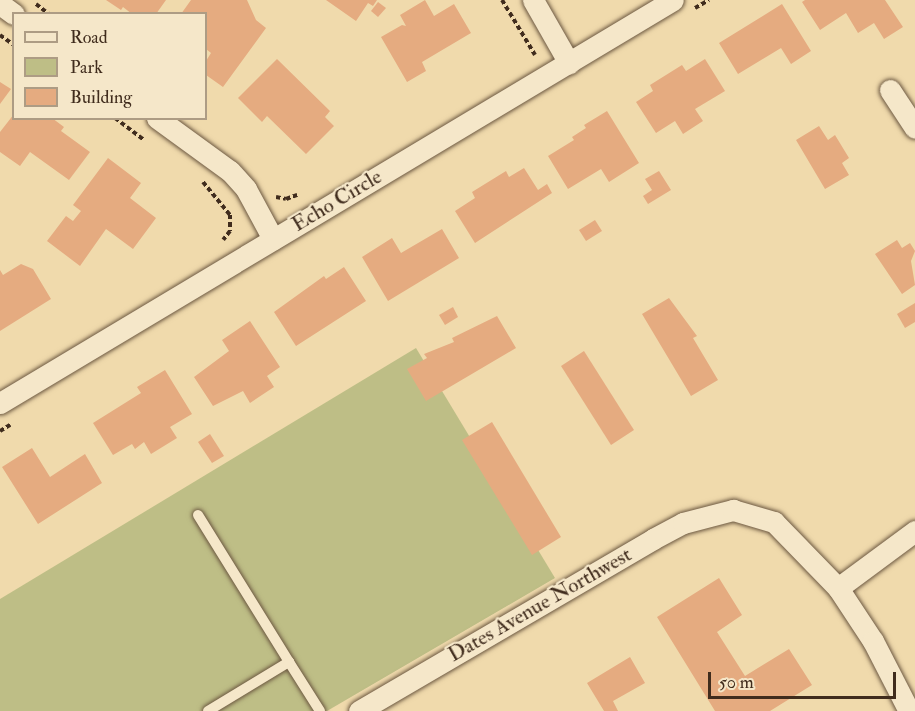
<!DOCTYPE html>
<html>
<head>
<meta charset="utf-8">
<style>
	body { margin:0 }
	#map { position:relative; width:915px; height:711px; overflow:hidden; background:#f0daac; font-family:"IM FELL Double Pica",serif }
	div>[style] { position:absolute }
	.green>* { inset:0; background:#bebe86 }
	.building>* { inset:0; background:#e5ab80 }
	.path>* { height:4px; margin-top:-2px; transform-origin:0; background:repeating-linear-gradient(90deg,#402c1d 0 4.5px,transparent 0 7.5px) }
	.roads { filter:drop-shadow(0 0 2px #6c5841) drop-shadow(0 0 2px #6c5841) }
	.service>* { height:10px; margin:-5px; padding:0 5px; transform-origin:5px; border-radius:5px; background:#f5e7c9 }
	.minor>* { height:21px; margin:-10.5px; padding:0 10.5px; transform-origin:10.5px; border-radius:10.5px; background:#f5e7c9 }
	span { translate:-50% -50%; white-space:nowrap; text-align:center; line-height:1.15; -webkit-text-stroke:4.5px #f5e7c9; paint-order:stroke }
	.street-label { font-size:21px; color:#402c1d }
	.legend { position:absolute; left:12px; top:12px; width:195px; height:108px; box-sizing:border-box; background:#f5e7c9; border:2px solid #ad9c84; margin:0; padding:8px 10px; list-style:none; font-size:18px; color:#402c1d }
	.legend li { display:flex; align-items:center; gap:12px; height:30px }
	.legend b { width:30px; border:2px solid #ad9c84 }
	.scale { position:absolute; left:708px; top:672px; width:188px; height:27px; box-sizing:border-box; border:3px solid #402c1d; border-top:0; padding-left:8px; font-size:18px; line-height:21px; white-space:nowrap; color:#402c1d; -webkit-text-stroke:4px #f5e7c9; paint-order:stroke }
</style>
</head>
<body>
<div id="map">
	<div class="green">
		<i style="clip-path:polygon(416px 348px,555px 578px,327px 711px,0 711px,0 599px)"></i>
	</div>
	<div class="building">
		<i style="clip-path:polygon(106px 0,166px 0,156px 14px,132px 14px,123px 7px,121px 10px)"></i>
		<i style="clip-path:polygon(191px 0,247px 0,256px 20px,266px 28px,223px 87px,206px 75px,206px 61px,211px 53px,206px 49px,206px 14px,181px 14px)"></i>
		<i style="clip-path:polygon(326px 0,377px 0,373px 6px,368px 3px,356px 21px)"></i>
		<i style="clip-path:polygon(425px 0,434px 16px,454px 4px,471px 33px,422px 62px,426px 71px,407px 82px,381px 37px,402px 25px,406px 26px,400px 15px)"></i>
		<i style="clip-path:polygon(805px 0,885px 0,903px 27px,884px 39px,874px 23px,858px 33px,846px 13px,820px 30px,802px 2px)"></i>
		<i style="clip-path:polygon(378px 2px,386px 8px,378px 17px,371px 11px)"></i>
		<i style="clip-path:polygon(782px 4px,811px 51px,791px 64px,781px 48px,738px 74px,719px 43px)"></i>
		<i style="clip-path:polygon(277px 59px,330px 111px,325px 117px,334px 126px,306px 154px,267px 116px,262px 122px,238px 98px)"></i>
		<i style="clip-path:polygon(705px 59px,725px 91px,695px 109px,703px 121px,683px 134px,675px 121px,656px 133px,636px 102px,653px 91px,650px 85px,682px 65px,686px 71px)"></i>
		<i style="clip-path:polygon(0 82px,11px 89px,0 104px)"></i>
		<i style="clip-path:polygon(607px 111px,639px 163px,609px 182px,601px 169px,568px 189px,548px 156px,574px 140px,572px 137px,586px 128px,584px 125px)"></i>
		<i style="clip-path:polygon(14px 114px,14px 118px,52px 118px,64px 127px,61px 131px,90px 152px,69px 180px,30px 152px,20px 166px,0 152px,0 132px)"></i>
		<i style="clip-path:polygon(819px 126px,828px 140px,835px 135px,849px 158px,842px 163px,849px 175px,825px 189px,796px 140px)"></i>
		<i style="clip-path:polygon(108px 158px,141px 183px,130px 198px,156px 218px,133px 249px,106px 229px,80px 266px,47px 241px,66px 216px,73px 221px,81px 211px,73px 205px)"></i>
		<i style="clip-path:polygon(524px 168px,538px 190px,547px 184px,552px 193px,475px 243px,455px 211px,475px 198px,472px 192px,506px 171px,509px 177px)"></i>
		<i style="clip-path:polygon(659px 171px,671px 190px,648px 204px,643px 196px,652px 190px,645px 179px)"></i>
		<i style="clip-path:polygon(595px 220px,602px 231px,586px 241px,579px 230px)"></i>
		<i style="clip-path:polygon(442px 229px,459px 258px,388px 301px,362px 257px,392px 238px,401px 253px)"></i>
		<i style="clip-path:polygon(897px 240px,902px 248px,910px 243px,915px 251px,911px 261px,915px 285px,902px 294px,875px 254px)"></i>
		<i style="clip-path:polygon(21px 264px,33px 269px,51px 299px,0 331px,0 270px,3px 275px)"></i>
		<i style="clip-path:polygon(344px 267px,366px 301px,296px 346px,274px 312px,324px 276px,326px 279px)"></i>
		<i style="clip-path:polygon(669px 298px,697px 336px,693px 338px,718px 380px,691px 396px,642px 314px)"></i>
		<i style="clip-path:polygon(915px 303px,915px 322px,905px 328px,897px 314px)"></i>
		<i style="clip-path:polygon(453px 307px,458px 317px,445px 325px,439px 315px)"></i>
		<i style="clip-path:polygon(497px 316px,516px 348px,426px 401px,407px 369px,427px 358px,424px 354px,454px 342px,452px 338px)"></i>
		<i style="clip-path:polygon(250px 321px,280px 367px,267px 376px,274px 387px,250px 403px,243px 391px,213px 406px,194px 377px,229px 351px,222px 340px)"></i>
		<i style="clip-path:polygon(584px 351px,634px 430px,611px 445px,561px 366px)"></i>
		<i style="clip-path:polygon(165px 370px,192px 414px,170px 427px,177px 438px,151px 454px,144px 442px,135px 449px,132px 444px,113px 455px,93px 423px,141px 393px,137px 387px)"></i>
		<i style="clip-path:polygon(492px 422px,561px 537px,532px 555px,462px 440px)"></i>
		<i style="clip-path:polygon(210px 434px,224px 456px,212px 463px,198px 442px)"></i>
		<i style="clip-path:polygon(32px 448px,50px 477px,85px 454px,102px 483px,38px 524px,2px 467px)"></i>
		<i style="clip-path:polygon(719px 578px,742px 615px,717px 632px,745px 676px,789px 649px,812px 685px,770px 711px,715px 711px,657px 617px)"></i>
		<i style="clip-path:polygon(630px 657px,645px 683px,613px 701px,618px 711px,604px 711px,587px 683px)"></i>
	</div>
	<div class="path">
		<i style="left:502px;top:0;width:64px;rotate:59deg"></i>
		<i style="left:36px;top:4px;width:16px;rotate:38deg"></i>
		<i style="left:695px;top:8px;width:16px;rotate:-30deg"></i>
		<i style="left:0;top:35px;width:17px;rotate:36deg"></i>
		<i style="left:115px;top:118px;width:35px;rotate:37deg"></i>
		<i style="left:203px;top:182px;width:43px;rotate:50.7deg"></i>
		<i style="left:230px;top:215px;width:16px;rotate:90deg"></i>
		<i style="left:230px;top:231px;width:11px;rotate:128deg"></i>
		<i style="left:276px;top:197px;width:10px;rotate:11deg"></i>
		<i style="left:286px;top:199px;width:12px;rotate:-20deg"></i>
		<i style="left:0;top:431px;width:12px;rotate:-31deg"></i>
	</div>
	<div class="roads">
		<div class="service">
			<i style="left:198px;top:515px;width:173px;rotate:58.2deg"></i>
			<i style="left:208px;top:711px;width:95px;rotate:-31.2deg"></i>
			<i style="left:289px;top:662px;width:58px;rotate:57.7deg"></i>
		</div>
		<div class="minor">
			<i style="left:533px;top:0;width:73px;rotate:60.3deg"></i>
			<i style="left:0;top:4px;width:17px;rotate:36deg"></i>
			<i style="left:890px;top:90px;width:45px;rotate:56.7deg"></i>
			<i style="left:157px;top:118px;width:90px;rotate:36deg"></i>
			<i style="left:230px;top:171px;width:24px;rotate:48deg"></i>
			<i style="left:246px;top:189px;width:57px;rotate:61.6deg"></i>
			<i style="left:0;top:403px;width:784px;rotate:-30.91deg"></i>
			<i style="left:838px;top:588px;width:96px;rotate:-36.5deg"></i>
			<i style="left:359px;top:711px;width:341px;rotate:-30.3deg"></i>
			<i style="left:653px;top:539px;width:34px;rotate:-28deg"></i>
			<i style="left:683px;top:523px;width:52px;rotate:-14.6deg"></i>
			<i style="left:733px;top:510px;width:43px;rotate:16.3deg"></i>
			<i style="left:774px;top:522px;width:92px;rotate:45.9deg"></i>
			<i style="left:838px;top:588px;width:64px;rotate:56.6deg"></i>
			<i style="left:873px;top:641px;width:79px;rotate:62.8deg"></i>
		</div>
	</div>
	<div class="street-label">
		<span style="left:337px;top:201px;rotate:-31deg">Echo Circle</span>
		<span style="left:540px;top:605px;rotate:-30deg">Dates Avenue Northwest</span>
	</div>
	<ul class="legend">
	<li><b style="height:8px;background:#f5e7c9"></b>Road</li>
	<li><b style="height:16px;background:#bebe86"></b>Park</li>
	<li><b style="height:16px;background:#e5ab80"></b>Building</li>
	</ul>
	<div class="scale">50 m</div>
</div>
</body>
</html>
